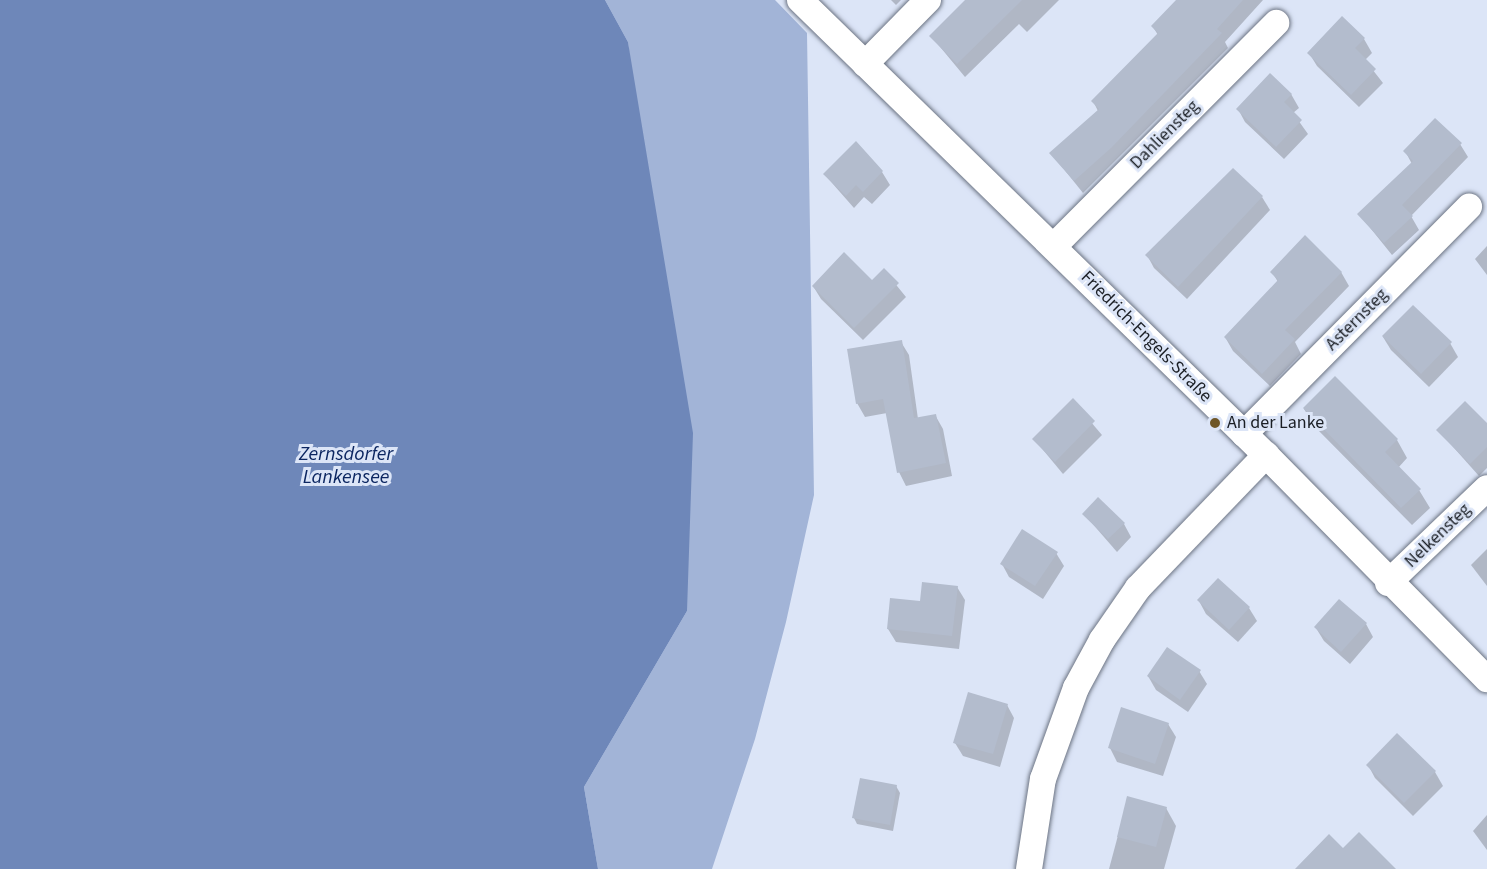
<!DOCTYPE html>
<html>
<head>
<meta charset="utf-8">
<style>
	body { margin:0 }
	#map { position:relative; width:1487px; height:869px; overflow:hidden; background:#dce5f7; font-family:"Source Sans 3",sans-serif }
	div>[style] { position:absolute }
	.green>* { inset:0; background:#a2b4d7 }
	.water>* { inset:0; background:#6e87b9 }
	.shadow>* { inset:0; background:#0003 }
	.building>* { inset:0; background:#b3bccd }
	.roads { filter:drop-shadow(0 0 2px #6c7483) drop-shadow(0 0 2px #6c7483) }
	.street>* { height:26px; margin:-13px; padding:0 13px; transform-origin:13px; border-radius:13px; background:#fff }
	.dots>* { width:16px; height:16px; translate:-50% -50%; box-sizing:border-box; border:3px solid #dce5f7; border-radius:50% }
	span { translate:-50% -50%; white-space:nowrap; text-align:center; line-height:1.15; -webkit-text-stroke:6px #dce5f7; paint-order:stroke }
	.street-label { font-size:18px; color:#1a1e24 }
	.poi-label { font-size:18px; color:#1a1e24 }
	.left { translate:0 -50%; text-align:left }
	.water-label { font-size:20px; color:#0c2661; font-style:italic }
</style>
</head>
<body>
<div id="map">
	<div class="green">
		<i style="clip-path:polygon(605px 0,775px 0,807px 33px,814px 495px,786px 622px,755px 739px,712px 869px,598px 869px,584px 787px,687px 611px,628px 42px)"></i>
	</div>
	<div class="water">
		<i style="clip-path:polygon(0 0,605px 0,628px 42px,693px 433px,687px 611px,584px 787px,598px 869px,0 869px)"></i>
	</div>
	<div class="shadow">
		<i style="clip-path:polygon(891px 0,901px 0,896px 5px)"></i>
		<i style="clip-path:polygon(985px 0,1059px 0,1027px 32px,1019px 24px,965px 77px,931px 36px)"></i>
		<i style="clip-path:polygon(1178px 0,1263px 0,1225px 42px,1228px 48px,1083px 193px,1051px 153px,1098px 111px,1093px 101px,1158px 35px,1153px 27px)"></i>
		<i style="clip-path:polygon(1342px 18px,1364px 39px,1372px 53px,1365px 60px,1383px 83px,1359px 107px,1317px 66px,1309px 53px)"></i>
		<i style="clip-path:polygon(1291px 94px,1299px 108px,1293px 113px,1308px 134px,1284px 159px,1245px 122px,1238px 109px)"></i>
		<i style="clip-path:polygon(1460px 144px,1468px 157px,1411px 216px,1419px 230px,1392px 255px,1359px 214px,1412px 164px,1405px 151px)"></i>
		<i style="clip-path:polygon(882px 172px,890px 185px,872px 204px,864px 197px,854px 208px,825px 175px)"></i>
		<i style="clip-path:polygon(1262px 197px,1270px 210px,1187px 299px,1154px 268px,1147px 255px)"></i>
		<i style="clip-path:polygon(1487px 246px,1487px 275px,1475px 259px)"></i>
		<i style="clip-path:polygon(884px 270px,906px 297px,863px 340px,821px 299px,813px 286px,872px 282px)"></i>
		<i style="clip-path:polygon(1272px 272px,1341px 272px,1349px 286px,1295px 342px,1301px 354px,1270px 386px,1233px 351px,1225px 337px,1278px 282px)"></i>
		<i style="clip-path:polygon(1383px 337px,1450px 343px,1458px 357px,1429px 387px,1391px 350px)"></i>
		<i style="clip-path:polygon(901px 342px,909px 355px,918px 419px,935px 415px,943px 429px,952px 476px,906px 486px,899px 472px,887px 413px,865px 417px,857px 403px)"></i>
		<i style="clip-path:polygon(1335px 378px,1397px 440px,1407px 458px,1398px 468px,1419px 490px,1430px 508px,1412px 525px,1315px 427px,1304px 409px)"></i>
		<i style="clip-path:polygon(1073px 401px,1102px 435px,1063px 474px,1034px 439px)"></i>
		<i style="clip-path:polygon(1487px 425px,1487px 468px,1479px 476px,1438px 430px)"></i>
		<i style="clip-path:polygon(1084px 514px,1124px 524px,1131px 537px,1117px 552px)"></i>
		<i style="clip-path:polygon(1487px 549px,1487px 586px,1471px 565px)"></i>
		<i style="clip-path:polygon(1056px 553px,1064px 566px,1043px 599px,1009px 577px,1002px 564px)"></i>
		<i style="clip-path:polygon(957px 587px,965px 600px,959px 649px,896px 642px,888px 629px,921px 602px)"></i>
		<i style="clip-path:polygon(1199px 601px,1249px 608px,1257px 621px,1238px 642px,1206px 614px)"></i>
		<i style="clip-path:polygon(1366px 624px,1373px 637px,1350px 664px,1324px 641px,1316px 628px)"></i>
		<i style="clip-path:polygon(1199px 671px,1207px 684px,1188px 712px,1156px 690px,1148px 676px)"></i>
		<i style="clip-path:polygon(1007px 705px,1014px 718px,1000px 767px,963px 756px,955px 743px)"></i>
		<i style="clip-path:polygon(1168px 724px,1176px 737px,1163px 776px,1117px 762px,1110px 748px)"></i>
		<i style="clip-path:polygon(1397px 735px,1435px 772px,1443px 786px,1413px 816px,1375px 778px,1368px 765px)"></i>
		<i style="clip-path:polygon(896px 786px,900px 793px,893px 831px,857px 824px,854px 818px)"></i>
		<i style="clip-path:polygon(1128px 798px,1166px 808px,1176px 826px,1164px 869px,1109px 869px)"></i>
		<i style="clip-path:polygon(1487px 815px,1487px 850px,1473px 831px)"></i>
	</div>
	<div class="building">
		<i style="clip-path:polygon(965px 0,1022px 0,957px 64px,929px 36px)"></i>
		<i style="clip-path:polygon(1176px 0,1243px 0,1217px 29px,1222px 33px,1111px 148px,1074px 181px,1049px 153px,1099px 109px,1091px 101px,1158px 33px,1151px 26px)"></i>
		<i style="clip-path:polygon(1342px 16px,1365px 38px,1355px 48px,1376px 69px,1351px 95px,1307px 53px)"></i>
		<i style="clip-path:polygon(1270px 73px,1292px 94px,1284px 102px,1302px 120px,1276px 147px,1236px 109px)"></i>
		<i style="clip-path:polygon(1435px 118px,1462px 143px,1402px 205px,1413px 216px,1384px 243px,1357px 214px,1413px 161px,1403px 151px)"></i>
		<i style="clip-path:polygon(856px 141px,883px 171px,863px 192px,856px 185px,846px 196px,823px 174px)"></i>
		<i style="clip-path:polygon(1233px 168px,1263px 196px,1178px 287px,1145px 255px)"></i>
		<i style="clip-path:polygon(1305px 235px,1342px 272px,1285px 330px,1295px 339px,1262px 374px,1224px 337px,1278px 280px,1270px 272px)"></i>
		<i style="clip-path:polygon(844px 252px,872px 280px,884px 268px,899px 283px,854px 328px,812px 286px)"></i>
		<i style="clip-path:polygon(1413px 305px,1452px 342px,1421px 374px,1382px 336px)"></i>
		<i style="clip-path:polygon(902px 340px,914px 418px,936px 414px,946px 463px,897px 473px,883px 399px,856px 404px,847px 349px)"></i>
		<i style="clip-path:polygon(1335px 376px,1398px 439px,1385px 452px,1421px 489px,1401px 508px,1303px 408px)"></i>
		<i style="clip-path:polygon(1073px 398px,1095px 421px,1055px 462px,1032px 439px)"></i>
		<i style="clip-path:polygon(1465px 401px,1487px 423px,1487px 447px,1470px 464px,1436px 430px)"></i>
		<i style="clip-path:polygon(1098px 497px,1125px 523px,1108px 539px,1082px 514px)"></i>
		<i style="clip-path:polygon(1022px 529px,1058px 552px,1035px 586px,1000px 564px)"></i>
		<i style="clip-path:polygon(1218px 578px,1250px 607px,1229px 630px,1197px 600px)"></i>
		<i style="clip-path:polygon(922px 582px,958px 586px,952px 636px,887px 629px,890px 598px,920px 601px)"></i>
		<i style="clip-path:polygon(1339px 599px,1367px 623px,1341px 652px,1314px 627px)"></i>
		<i style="clip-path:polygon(1167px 647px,1201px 670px,1180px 700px,1147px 676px)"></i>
		<i style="clip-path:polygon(968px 692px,1008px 704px,993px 754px,953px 743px)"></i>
		<i style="clip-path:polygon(1121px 707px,1169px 723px,1155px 764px,1108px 748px)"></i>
		<i style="clip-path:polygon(1397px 733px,1436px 771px,1404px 803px,1366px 765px)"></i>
		<i style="clip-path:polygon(860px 778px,897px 785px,890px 825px,852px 818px)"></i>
		<i style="clip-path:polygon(1127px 796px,1167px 807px,1156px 847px,1117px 837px)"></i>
		<i style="clip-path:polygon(1359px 832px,1396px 869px,1295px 869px,1329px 834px,1343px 848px)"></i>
	</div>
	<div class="roads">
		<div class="street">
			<i style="left:800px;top:0;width:651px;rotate:44.32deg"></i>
			<i style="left:1266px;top:455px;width:315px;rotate:45.4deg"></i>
			<i style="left:865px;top:64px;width:90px;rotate:-45.5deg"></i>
			<i style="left:1054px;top:246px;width:315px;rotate:-45.1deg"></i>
			<i style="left:1244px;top:434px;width:320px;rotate:-45.3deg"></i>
			<i style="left:1388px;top:583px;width:137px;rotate:-43.8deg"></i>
			<i style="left:1029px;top:869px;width:91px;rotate:-81.2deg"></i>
			<i style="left:1043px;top:779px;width:97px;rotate:-70.1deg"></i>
			<i style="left:1076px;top:688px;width:55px;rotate:-61.6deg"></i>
			<i style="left:1102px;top:640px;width:63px;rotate:-55.3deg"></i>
			<i style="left:1138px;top:588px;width:185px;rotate:-46.1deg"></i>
		</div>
	</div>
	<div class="dots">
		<i style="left:1215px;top:423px;background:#6e5627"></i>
	</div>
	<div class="street-label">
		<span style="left:1165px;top:135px;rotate:-45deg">Dahliensteg</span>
		<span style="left:1357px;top:320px;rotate:-45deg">Asternsteg</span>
		<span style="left:1146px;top:337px;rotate:45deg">Friedrich-Engels-Straße</span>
		<span style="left:1438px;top:536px;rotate:-44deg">Nelkensteg</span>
	</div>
	<div class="poi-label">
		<span class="left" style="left:1227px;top:423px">An der Lanke</span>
	</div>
	<div class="water-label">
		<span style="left:346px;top:466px">Zernsdorfer<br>Lankensee</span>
	</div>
</div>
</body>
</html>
